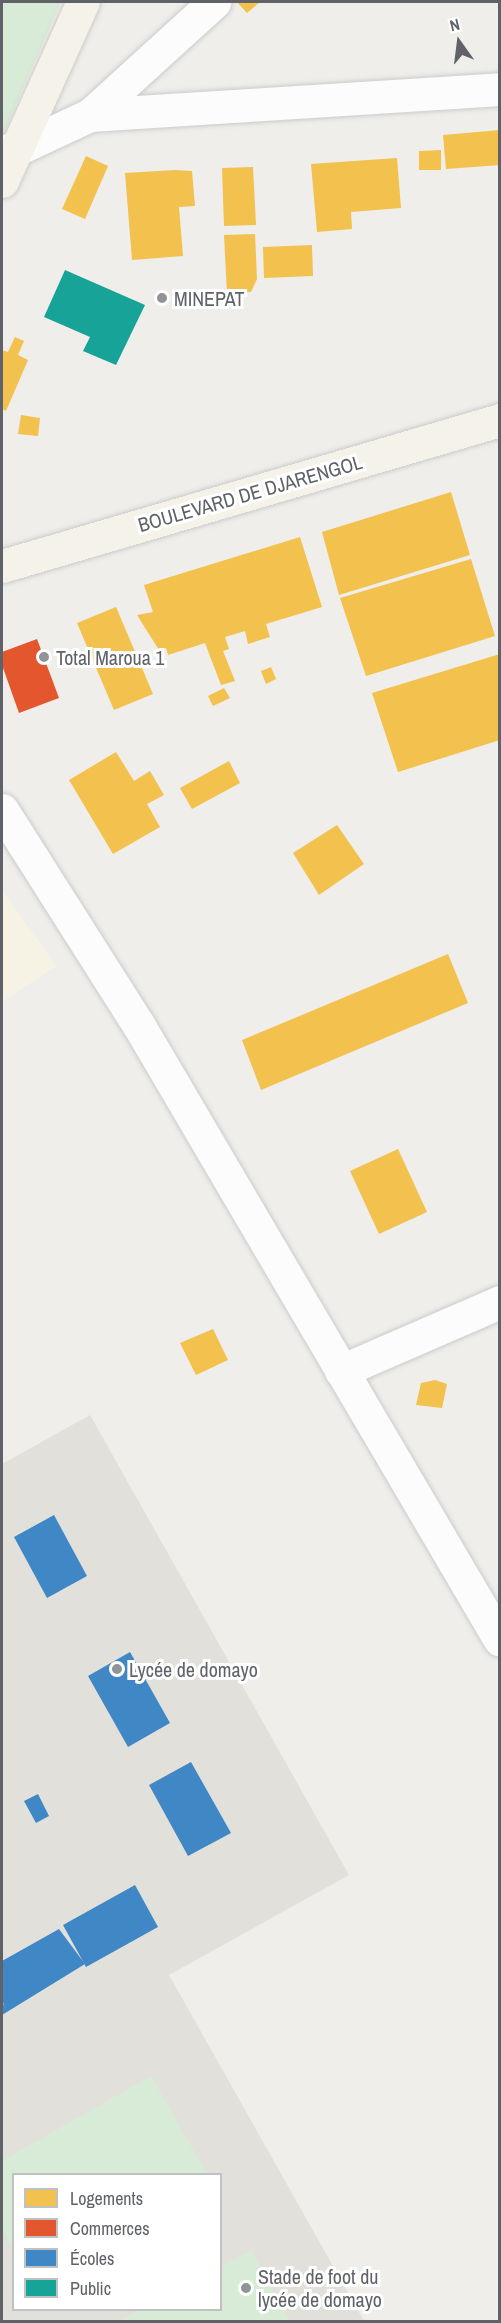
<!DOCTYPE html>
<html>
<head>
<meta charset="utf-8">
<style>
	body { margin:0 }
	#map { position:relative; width:501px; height:2323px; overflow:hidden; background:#efeeea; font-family:"Archivo Narrow",sans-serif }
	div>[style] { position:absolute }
	.commercial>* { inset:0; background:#f7f3e4 }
	.education>* { inset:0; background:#e2e0da }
	.green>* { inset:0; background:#d8ebd6 }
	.homes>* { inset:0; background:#f2c14e }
	.shops>* { inset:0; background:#e4572e }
	.schools>* { inset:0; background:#3f88c5 }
	.public>* { inset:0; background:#17a398 }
	.roads { filter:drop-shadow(0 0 2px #cbcccc) drop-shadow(0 0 2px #cbcccc) }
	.street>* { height:33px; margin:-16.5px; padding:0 16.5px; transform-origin:16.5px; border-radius:16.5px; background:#fdfcfc }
	.primary>* { height:33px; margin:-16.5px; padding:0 16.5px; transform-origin:16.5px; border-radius:16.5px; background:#f4f2e9 }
	.dots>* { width:16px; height:16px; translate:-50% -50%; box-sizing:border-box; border:3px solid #fff; border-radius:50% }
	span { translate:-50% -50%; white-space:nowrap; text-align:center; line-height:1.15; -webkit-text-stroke:6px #fff; paint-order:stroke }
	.poi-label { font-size:20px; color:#5f6368 }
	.left { translate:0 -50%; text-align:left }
	.street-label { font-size:20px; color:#5f6368 }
	.frame { position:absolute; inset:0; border:3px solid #5f6368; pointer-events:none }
	.legend { position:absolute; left:12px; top:2173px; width:210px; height:138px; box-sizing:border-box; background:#fff; border:2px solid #bfc1c3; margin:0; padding:8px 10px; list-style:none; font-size:18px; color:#5f6368 }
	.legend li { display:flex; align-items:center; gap:12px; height:30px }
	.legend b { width:30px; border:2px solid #bfc1c3 }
	.north { position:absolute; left:429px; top:12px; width:60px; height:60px; -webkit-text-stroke:4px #fff; paint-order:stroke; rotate:346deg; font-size:16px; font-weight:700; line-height:24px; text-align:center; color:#5f6368 }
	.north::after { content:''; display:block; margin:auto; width:21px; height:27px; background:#5f6368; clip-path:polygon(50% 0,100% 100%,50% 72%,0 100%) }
</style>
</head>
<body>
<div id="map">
	<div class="commercial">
		<i style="clip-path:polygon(2px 890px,56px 966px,2px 1002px)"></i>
	</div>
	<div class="education">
		<i style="clip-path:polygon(evenodd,90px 1415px,349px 1875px,169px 1975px,364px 2321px,2px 2321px,2px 1464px,90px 1415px,14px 2174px,220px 2174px,220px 2310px,14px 2310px,14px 2174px)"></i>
	</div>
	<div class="green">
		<i style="clip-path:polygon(2px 2px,61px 2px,2px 136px)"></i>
		<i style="clip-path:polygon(151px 2076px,207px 2174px,14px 2174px,13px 2250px,2px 2229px,2px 2161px)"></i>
		<i style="clip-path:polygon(251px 2250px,290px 2321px,118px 2321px,140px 2310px,220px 2310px,221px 2267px)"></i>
	</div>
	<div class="homes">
		<i style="clip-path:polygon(237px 2px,260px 2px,247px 13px)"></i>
		<i style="clip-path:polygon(500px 130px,500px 165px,446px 169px,443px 135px)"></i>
		<i style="clip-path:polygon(441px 150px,441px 170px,419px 170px,419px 151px)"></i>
		<i style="clip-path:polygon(86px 156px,108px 166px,85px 219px,62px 209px)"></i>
		<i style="clip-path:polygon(397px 158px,401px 208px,351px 212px,352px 229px,317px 232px,311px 164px)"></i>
		<i style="clip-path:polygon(253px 167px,256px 225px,224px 226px,222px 168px)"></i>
		<i style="clip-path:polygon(175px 170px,192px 171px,195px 206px,179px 207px,183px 256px,132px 260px,125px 173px)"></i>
		<i style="clip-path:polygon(255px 234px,257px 279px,251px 292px,227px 293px,224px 235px)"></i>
		<i style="clip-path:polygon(312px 245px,313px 276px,264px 278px,263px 247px)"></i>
		<i style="clip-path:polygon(15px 337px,24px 341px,18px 355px,28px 360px,6px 411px,2px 409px,2px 350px,8px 352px)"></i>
		<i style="clip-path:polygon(21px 415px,40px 418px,38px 436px,18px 434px)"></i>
		<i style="clip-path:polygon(451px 492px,470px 555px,339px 595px,322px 532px)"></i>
		<i style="clip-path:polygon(300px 537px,322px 607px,266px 624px,270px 637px,248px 644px,245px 631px,225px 637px,229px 649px,223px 651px,235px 681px,221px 685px,205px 643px,168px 655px,166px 648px,159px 650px,137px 615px,153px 612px,144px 585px)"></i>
		<i style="clip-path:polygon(471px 559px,495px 636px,366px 676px,340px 598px)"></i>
		<i style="clip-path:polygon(116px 607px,153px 694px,114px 710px,77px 623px)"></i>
		<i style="clip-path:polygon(500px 654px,500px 740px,398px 772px,372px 693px)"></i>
		<i style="clip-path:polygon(271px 667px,276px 679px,266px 684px,261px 671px)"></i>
		<i style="clip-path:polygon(224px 688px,230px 698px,213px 706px,208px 696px)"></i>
		<i style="clip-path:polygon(116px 752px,134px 781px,150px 771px,164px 795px,147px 804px,160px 827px,113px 854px,69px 780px)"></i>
		<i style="clip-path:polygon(229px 761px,240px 783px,192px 809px,180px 788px)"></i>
		<i style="clip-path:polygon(337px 825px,364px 864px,319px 895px,293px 853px)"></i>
		<i style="clip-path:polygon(448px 954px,468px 1003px,261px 1090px,242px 1040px)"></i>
		<i style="clip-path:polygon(398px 1149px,427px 1212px,379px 1234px,350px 1171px)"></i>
		<i style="clip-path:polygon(213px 1329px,228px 1360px,196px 1375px,180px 1343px)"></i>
		<i style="clip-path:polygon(435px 1380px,447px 1384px,442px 1408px,416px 1405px,421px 1383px)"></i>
	</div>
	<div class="shops">
		<i style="clip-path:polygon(37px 639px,59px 698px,19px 713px,2px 665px,2px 652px)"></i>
	</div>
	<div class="schools">
		<i style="clip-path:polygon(54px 1515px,87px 1576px,47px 1598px,14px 1537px)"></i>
		<i style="clip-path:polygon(130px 1652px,170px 1723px,128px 1747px,88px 1676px)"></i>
		<i style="clip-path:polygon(191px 1762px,231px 1833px,188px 1856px,149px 1785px)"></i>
		<i style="clip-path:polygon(38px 1794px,49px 1816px,36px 1823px,24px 1801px)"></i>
		<i style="clip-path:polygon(135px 1885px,158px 1927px,86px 1967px,63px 1925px)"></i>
		<i style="clip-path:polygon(59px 1929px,85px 1964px,2px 2015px,2px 2001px,5px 2008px,2px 1999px,2px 1961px)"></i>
	</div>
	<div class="public">
		<i style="clip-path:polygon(65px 270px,145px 305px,116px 365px,83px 351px,90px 337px,44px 317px)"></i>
	</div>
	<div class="roads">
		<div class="street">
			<i style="left:90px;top:115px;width:168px;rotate:-42.3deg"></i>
			<i style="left:2px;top:151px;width:15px;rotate:-8deg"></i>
			<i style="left:17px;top:149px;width:81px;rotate:-25deg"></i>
			<i style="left:90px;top:115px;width:411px;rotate:-3.6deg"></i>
			<i style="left:2px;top:810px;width:254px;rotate:57.6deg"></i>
			<i style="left:138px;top:1024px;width:714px;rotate:59.56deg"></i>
			<i style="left:341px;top:1371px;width:173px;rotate:-23.5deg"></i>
		</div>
		<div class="primary">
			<i style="left:2px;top:181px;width:196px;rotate:-65.7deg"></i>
			<i style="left:2px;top:566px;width:519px;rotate:-16.34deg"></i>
		</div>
	</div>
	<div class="dots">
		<i style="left:162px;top:298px;background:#919496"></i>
		<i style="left:44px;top:657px;background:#919496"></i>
		<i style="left:117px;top:1669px;background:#919496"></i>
		<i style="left:246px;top:2288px;background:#919496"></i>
	</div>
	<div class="poi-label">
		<span class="left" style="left:174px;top:298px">MINEPAT</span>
		<span class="left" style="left:56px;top:657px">Total Maroua 1</span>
		<span class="left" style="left:129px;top:1669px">Lycée de domayo</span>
		<span class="left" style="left:258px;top:2288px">Stade de foot du<br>lycée de domayo</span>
	</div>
	<div class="street-label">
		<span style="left:250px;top:493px;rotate:-16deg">BOULEVARD DE DJARENGOL</span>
	</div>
	<div class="frame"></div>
	<ul class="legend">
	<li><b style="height:16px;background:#f2c14e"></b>Logements</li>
	<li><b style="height:16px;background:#e4572e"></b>Commerces</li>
	<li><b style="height:16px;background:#3f88c5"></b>Écoles</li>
	<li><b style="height:16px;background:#17a398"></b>Public</li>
	</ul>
	<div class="north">N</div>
</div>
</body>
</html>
